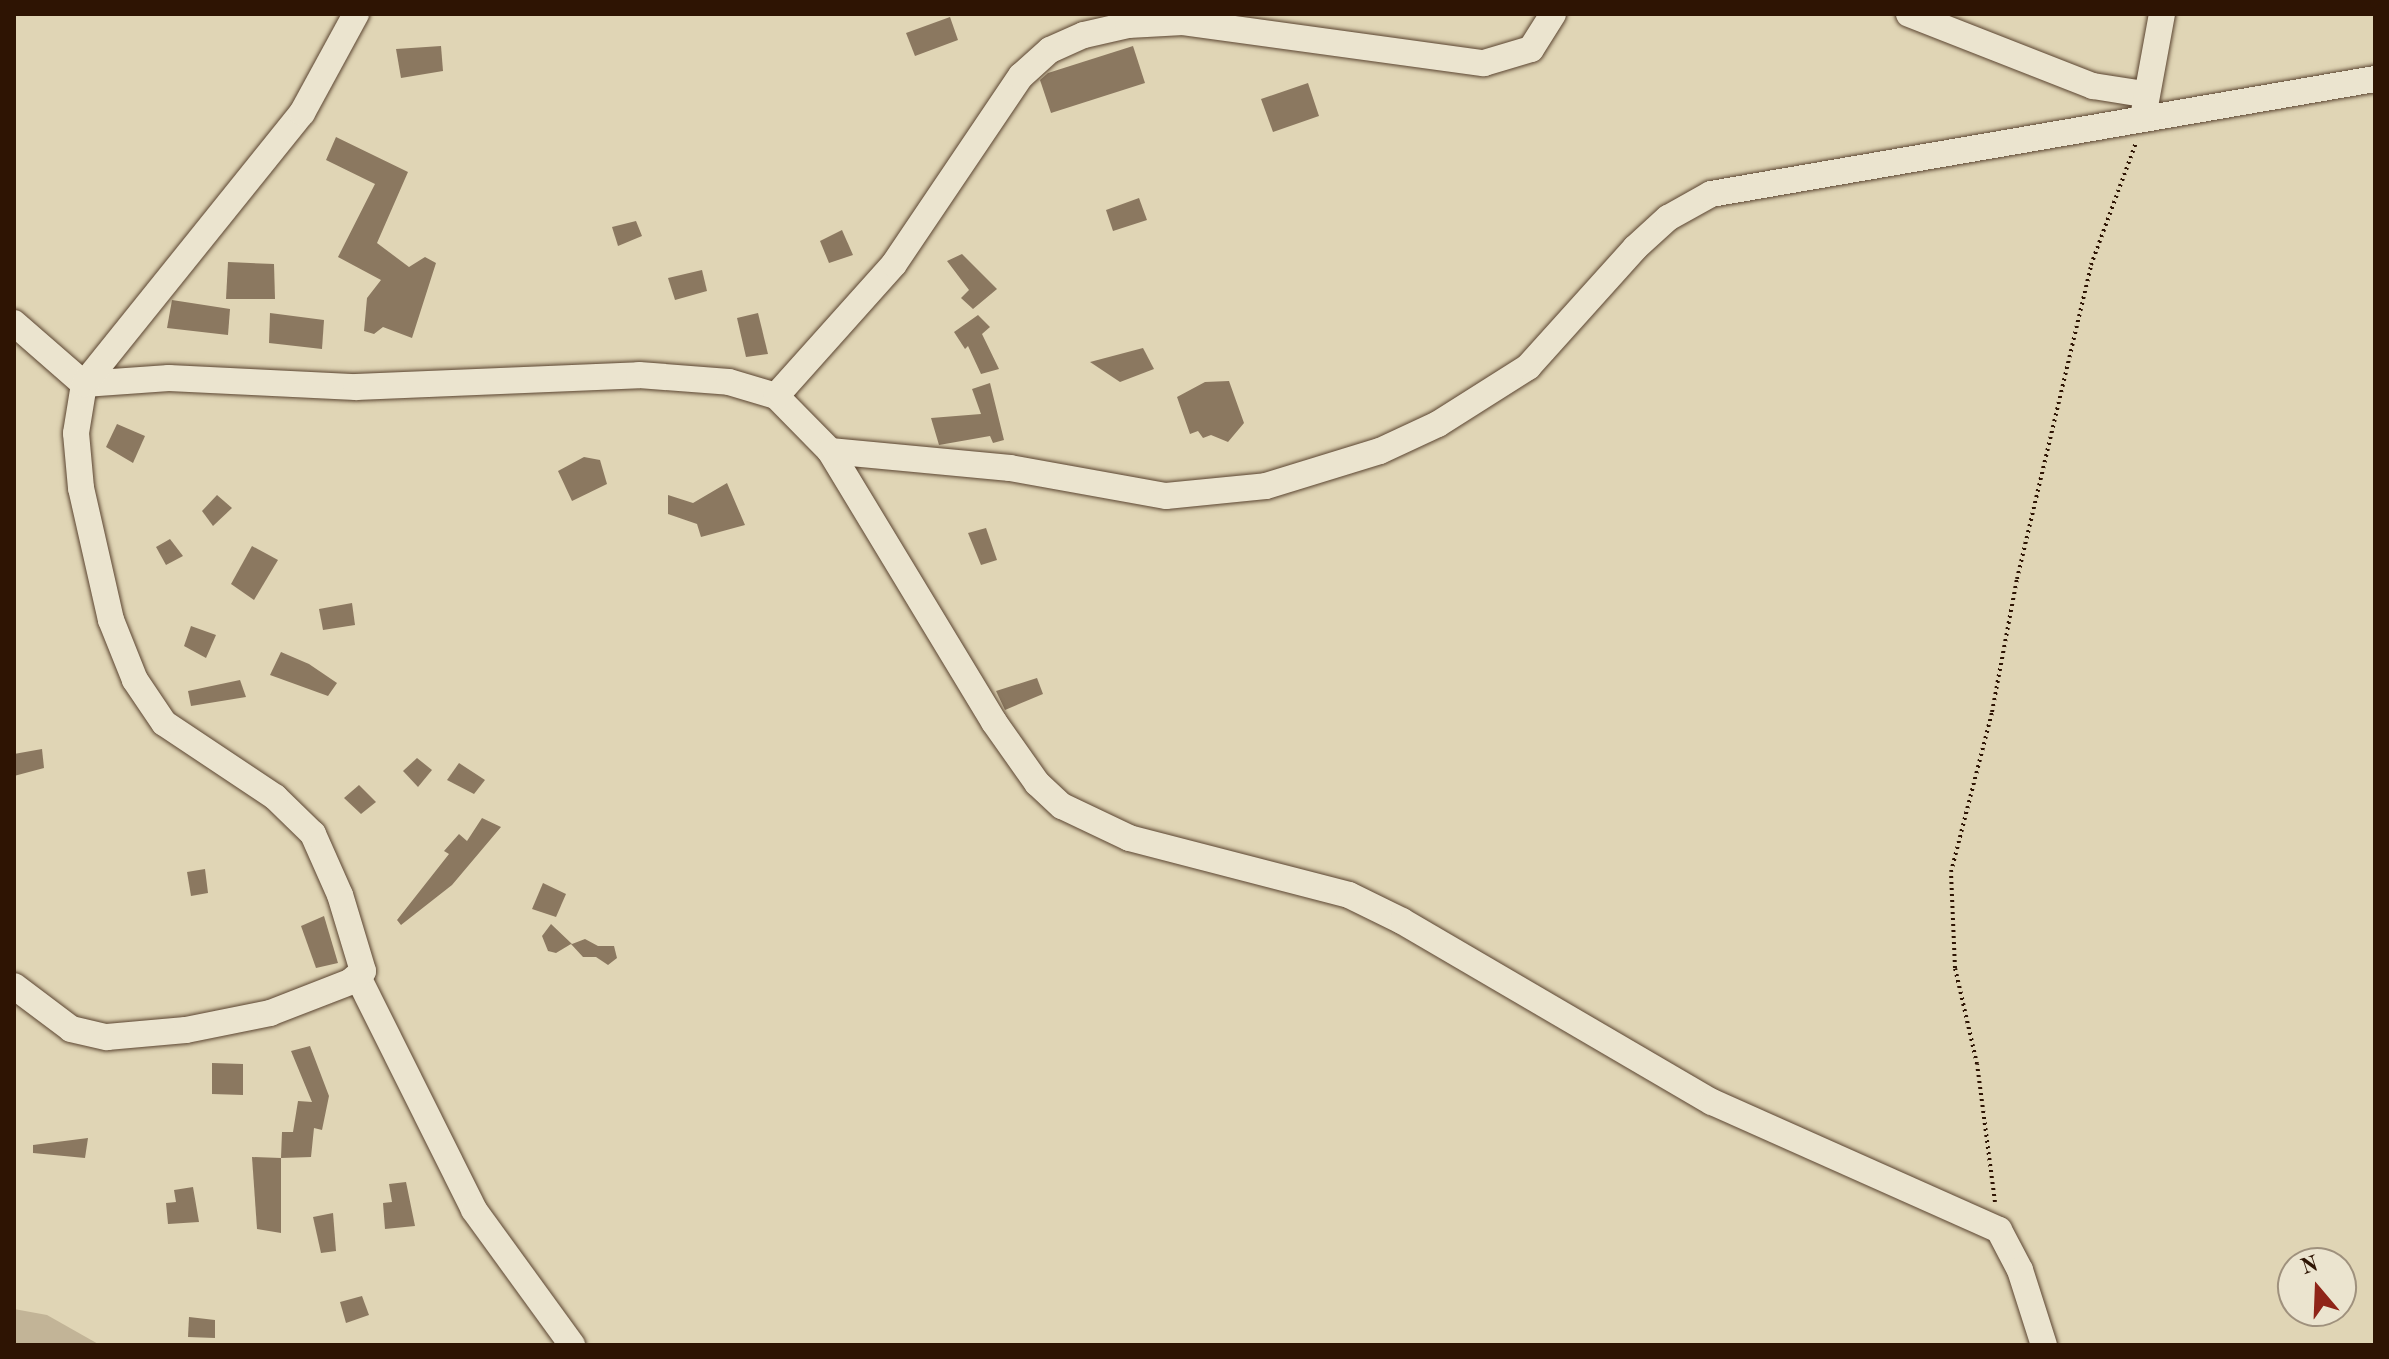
<!DOCTYPE html>
<html>
<head>
<meta charset="utf-8">
<style>
	body { margin:0 }
	#map { position:relative; width:2389px; height:1359px; overflow:hidden; background:#e0d5b5; font-family:"Old Standard TT",serif }
	div>[style] { position:absolute }
	.green>* { inset:0; background:#c2b497 }
	.building>* { inset:0; background:#8b7860 }
	.path>* { height:4px; margin-top:-2px; transform-origin:0; background:repeating-linear-gradient(90deg,#2e1403 0 2px,transparent 0 6px) }
	.roads { filter:drop-shadow(0 0 2px #5a4430) drop-shadow(0 0 2px #5a4430) }
	.minor>* { height:26px; margin:-13px; padding:0 13px; transform-origin:13px; border-radius:13px; background:#ebe4cf }
	span { translate:-50% -50%; white-space:nowrap; text-align:center; line-height:1.15; -webkit-text-stroke:8px #ebe4cf; paint-order:stroke }
	.frame { position:absolute; inset:0; border:16px solid #2e1403; pointer-events:none }
	.north { position:absolute; left:2277px; top:1247px; width:80px; height:80px; box-sizing:border-box; background:#ebe4cf; border:2px solid #9f917d; border-radius:50%; rotate:341deg; font-size:22px; font-weight:700; line-height:32px; text-align:center; color:#2e1403 }
	.north::after { content:''; display:block; margin:auto; width:28px; height:36px; background:#8f2418; clip-path:polygon(50% 0,100% 100%,50% 72%,0 100%) }
</style>
</head>
<body>
<div id="map">
	<div class="green">
		<i style="clip-path:polygon(14px 1309px,47px 1315px,100px 1345px,14px 1345px)"></i>
	</div>
	<div class="building">
		<i style="clip-path:polygon(950px 17px,958px 40px,915px 56px,906px 33px)"></i>
		<i style="clip-path:polygon(441px 46px,443px 71px,401px 78px,396px 49px)"></i>
		<i style="clip-path:polygon(1133px 46px,1145px 83px,1051px 113px,1040px 80px,1048px 73px)"></i>
		<i style="clip-path:polygon(1308px 83px,1319px 116px,1273px 132px,1261px 99px)"></i>
		<i style="clip-path:polygon(336px 137px,408px 172px,377px 243px,409px 267px,425px 257px,436px 263px,412px 338px,383px 327px,374px 334px,364px 331px,367px 298px,381px 280px,338px 257px,375px 184px,326px 160px)"></i>
		<i style="clip-path:polygon(1139px 198px,1147px 220px,1113px 231px,1106px 210px)"></i>
		<i style="clip-path:polygon(636px 221px,642px 236px,618px 246px,612px 227px)"></i>
		<i style="clip-path:polygon(842px 230px,853px 255px,829px 263px,820px 241px)"></i>
		<i style="clip-path:polygon(962px 254px,997px 289px,973px 309px,961px 298px,969px 290px,947px 261px)"></i>
		<i style="clip-path:polygon(228px 262px,274px 264px,275px 299px,226px 299px)"></i>
		<i style="clip-path:polygon(702px 270px,707px 291px,675px 300px,668px 278px)"></i>
		<i style="clip-path:polygon(172px 300px,230px 309px,228px 335px,167px 328px)"></i>
		<i style="clip-path:polygon(270px 313px,324px 320px,322px 349px,269px 343px)"></i>
		<i style="clip-path:polygon(758px 313px,768px 354px,746px 357px,737px 318px)"></i>
		<i style="clip-path:polygon(978px 315px,990px 327px,982px 334px,999px 369px,981px 374px,968px 346px,965px 349px,954px 332px)"></i>
		<i style="clip-path:polygon(1143px 348px,1154px 369px,1120px 382px,1090px 362px)"></i>
		<i style="clip-path:polygon(1229px 381px,1244px 423px,1228px 442px,1211px 435px,1203px 438px,1198px 431px,1190px 434px,1177px 397px,1205px 382px)"></i>
		<i style="clip-path:polygon(990px 383px,1004px 440px,993px 443px,990px 436px,939px 445px,931px 418px,981px 414px,972px 389px)"></i>
		<i style="clip-path:polygon(117px 424px,145px 436px,133px 463px,106px 447px)"></i>
		<i style="clip-path:polygon(584px 457px,600px 460px,607px 484px,572px 501px,558px 471px)"></i>
		<i style="clip-path:polygon(727px 483px,745px 525px,701px 537px,697px 524px,668px 514px,668px 495px,693px 503px)"></i>
		<i style="clip-path:polygon(217px 495px,232px 508px,213px 526px,202px 511px)"></i>
		<i style="clip-path:polygon(986px 528px,997px 560px,981px 565px,968px 533px)"></i>
		<i style="clip-path:polygon(170px 539px,183px 556px,166px 565px,156px 547px)"></i>
		<i style="clip-path:polygon(252px 546px,278px 560px,254px 600px,231px 584px)"></i>
		<i style="clip-path:polygon(352px 603px,355px 625px,323px 630px,319px 609px)"></i>
		<i style="clip-path:polygon(191px 626px,216px 635px,206px 658px,184px 646px)"></i>
		<i style="clip-path:polygon(281px 652px,309px 664px,337px 683px,328px 696px,270px 675px)"></i>
		<i style="clip-path:polygon(1037px 678px,1043px 694px,1005px 710px,996px 691px)"></i>
		<i style="clip-path:polygon(240px 680px,246px 697px,191px 706px,188px 691px)"></i>
		<i style="clip-path:polygon(42px 749px,44px 768px,14px 776px,14px 754px)"></i>
		<i style="clip-path:polygon(417px 758px,432px 770px,418px 787px,403px 771px)"></i>
		<i style="clip-path:polygon(459px 763px,485px 780px,474px 794px,447px 780px)"></i>
		<i style="clip-path:polygon(359px 785px,376px 802px,361px 814px,344px 798px)"></i>
		<i style="clip-path:polygon(482px 818px,501px 827px,452px 885px,401px 925px,397px 920px,449px 854px,444px 851px,459px 834px,467px 841px)"></i>
		<i style="clip-path:polygon(205px 869px,208px 893px,191px 896px,187px 872px)"></i>
		<i style="clip-path:polygon(543px 883px,566px 894px,556px 917px,532px 909px)"></i>
		<i style="clip-path:polygon(324px 916px,338px 963px,316px 968px,301px 926px)"></i>
		<i style="clip-path:polygon(551px 924px,572px 944px,585px 939px,598px 946px,614px 946px,617px 958px,608px 965px,596px 957px,583px 957px,571px 944px,556px 953px,548px 951px,542px 936px)"></i>
		<i style="clip-path:polygon(310px 1046px,329px 1096px,322px 1130px,314px 1128px,311px 1157px,281px 1158px,282px 1132px,293px 1132px,298px 1101px,312px 1102px,291px 1051px)"></i>
		<i style="clip-path:polygon(212px 1063px,243px 1064px,243px 1095px,212px 1094px)"></i>
		<i style="clip-path:polygon(88px 1138px,85px 1158px,33px 1153px,33px 1145px)"></i>
		<i style="clip-path:polygon(252px 1157px,281px 1158px,281px 1233px,257px 1229px)"></i>
		<i style="clip-path:polygon(406px 1182px,415px 1226px,385px 1229px,383px 1203px,392px 1202px,389px 1184px)"></i>
		<i style="clip-path:polygon(193px 1187px,199px 1222px,168px 1224px,166px 1203px,176px 1202px,174px 1190px)"></i>
		<i style="clip-path:polygon(333px 1213px,336px 1251px,321px 1253px,313px 1217px)"></i>
		<i style="clip-path:polygon(362px 1296px,369px 1315px,346px 1323px,340px 1302px)"></i>
		<i style="clip-path:polygon(189px 1317px,215px 1320px,215px 1338px,188px 1337px)"></i>
	</div>
	<div class="path">
		<i style="left:1995px;top:1202px;width:139px;rotate:-97.4deg"></i>
		<i style="left:1977px;top:1064px;width:98px;rotate:-102.9deg"></i>
		<i style="left:1955px;top:968px;width:96px;rotate:-92.4deg"></i>
		<i style="left:1951px;top:872px;width:165px;rotate:-75.6deg"></i>
		<i style="left:1992px;top:712px;width:135px;rotate:-79.4deg"></i>
		<i style="left:2017px;top:579px;width:323px;rotate:-76.7deg"></i>
		<i style="left:2091px;top:265px;width:130px;rotate:-69.8deg"></i>
	</div>
	<div class="roads">
		<div class="minor">
			<i style="left:1909px;top:14px;width:198px;rotate:21.4deg"></i>
			<i style="left:2093px;top:86px;width:52px;rotate:8.9deg"></i>
			<i style="left:2144px;top:112px;width:100px;rotate:-79.6deg"></i>
			<i style="left:14px;top:323px;width:93px;rotate:41.1deg"></i>
			<i style="left:84px;top:384px;width:85px;rotate:-4deg"></i>
			<i style="left:169px;top:378px;width:187px;rotate:2.8deg"></i>
			<i style="left:356px;top:387px;width:283px;rotate:-2.4deg"></i>
			<i style="left:639px;top:375px;width:90px;rotate:4.4deg"></i>
			<i style="left:729px;top:382px;width:49px;rotate:16.6deg"></i>
			<i style="left:776px;top:396px;width:77px;rotate:45.5deg"></i>
			<i style="left:830px;top:451px;width:317px;rotate:58.8deg"></i>
			<i style="left:994px;top:722px;width:75px;rotate:54.8deg"></i>
			<i style="left:1037px;top:783px;width:34px;rotate:43deg"></i>
			<i style="left:1062px;top:806px;width:74px;rotate:25.5deg"></i>
			<i style="left:1129px;top:838px;width:227px;rotate:14.5deg"></i>
			<i style="left:1349px;top:895px;width:59px;rotate:26.1deg"></i>
			<i style="left:1402px;top:921px;width:359px;rotate:30.3deg"></i>
			<i style="left:1712px;top:1102px;width:314px;rotate:24deg"></i>
			<i style="left:1999px;top:1230px;width:45px;rotate:62.3deg"></i>
			<i style="left:2020px;top:1270px;width:79px;rotate:72.3deg"></i>
			<i style="left:776px;top:396px;width:177px;rotate:-48.2deg"></i>
			<i style="left:894px;top:264px;width:227px;rotate:-56deg"></i>
			<i style="left:1021px;top:76px;width:39px;rotate:-42deg"></i>
			<i style="left:1050px;top:50px;width:37px;rotate:-24deg"></i>
			<i style="left:1084px;top:35px;width:45px;rotate:-12.8deg"></i>
			<i style="left:1128px;top:25px;width:55px;rotate:-3.1deg"></i>
			<i style="left:1183px;top:22px;width:304px;rotate:7.8deg"></i>
			<i style="left:1484px;top:63px;width:49px;rotate:-16.6deg"></i>
			<i style="left:1531px;top:49px;width:41px;rotate:-57.8deg"></i>
			<i style="left:830px;top:451px;width:181px;rotate:5.4deg"></i>
			<i style="left:1010px;top:468px;width:158px;rotate:10.2deg"></i>
			<i style="left:1166px;top:496px;width:100px;rotate:-5.7deg"></i>
			<i style="left:1266px;top:486px;width:119px;rotate:-17.1deg"></i>
			<i style="left:1380px;top:451px;width:64px;rotate:-25deg"></i>
			<i style="left:1438px;top:424px;width:107px;rotate:-32.3deg"></i>
			<i style="left:1528px;top:367px;width:160px;rotate:-48deg"></i>
			<i style="left:1635px;top:248px;width:45px;rotate:-42.3deg"></i>
			<i style="left:1668px;top:218px;width:49px;rotate:-29.2deg"></i>
			<i style="left:1711px;top:194px;width:674px;rotate:-9.83deg"></i>
			<i style="left:358px;top:977px;width:260px;rotate:63.5deg"></i>
			<i style="left:474px;top:1210px;width:167px;rotate:54deg"></i>
			<i style="left:14px;top:986px;width:71px;rotate:37deg"></i>
			<i style="left:71px;top:1029px;width:37px;rotate:13deg"></i>
			<i style="left:107px;top:1037px;width:79px;rotate:-5.1deg"></i>
			<i style="left:186px;top:1030px;width:86px;rotate:-11.4deg"></i>
			<i style="left:270px;top:1013px;width:86px;rotate:-21.2deg"></i>
			<i style="left:350px;top:982px;width:17px;rotate:-40deg"></i>
			<i style="left:363px;top:971px;width:79px;rotate:-106.8deg"></i>
			<i style="left:340px;top:895px;width:67px;rotate:-113.9deg"></i>
			<i style="left:313px;top:834px;width:53px;rotate:-135.8deg"></i>
			<i style="left:275px;top:797px;width:133px;rotate:-146.3deg"></i>
			<i style="left:164px;top:723px;width:52px;rotate:-124deg"></i>
			<i style="left:135px;top:680px;width:65px;rotate:-111.8deg"></i>
			<i style="left:111px;top:620px;width:135px;rotate:-102.8deg"></i>
			<i style="left:81px;top:488px;width:55px;rotate:-95.2deg"></i>
			<i style="left:76px;top:433px;width:50px;rotate:-80.7deg"></i>
			<i style="left:84px;top:384px;width:348px;rotate:-51.2deg"></i>
			<i style="left:302px;top:113px;width:113px;rotate:-61.4deg"></i>
		</div>
	</div>
	<div class="frame"></div>
	<div class="north">N</div>
</div>
</body>
</html>
